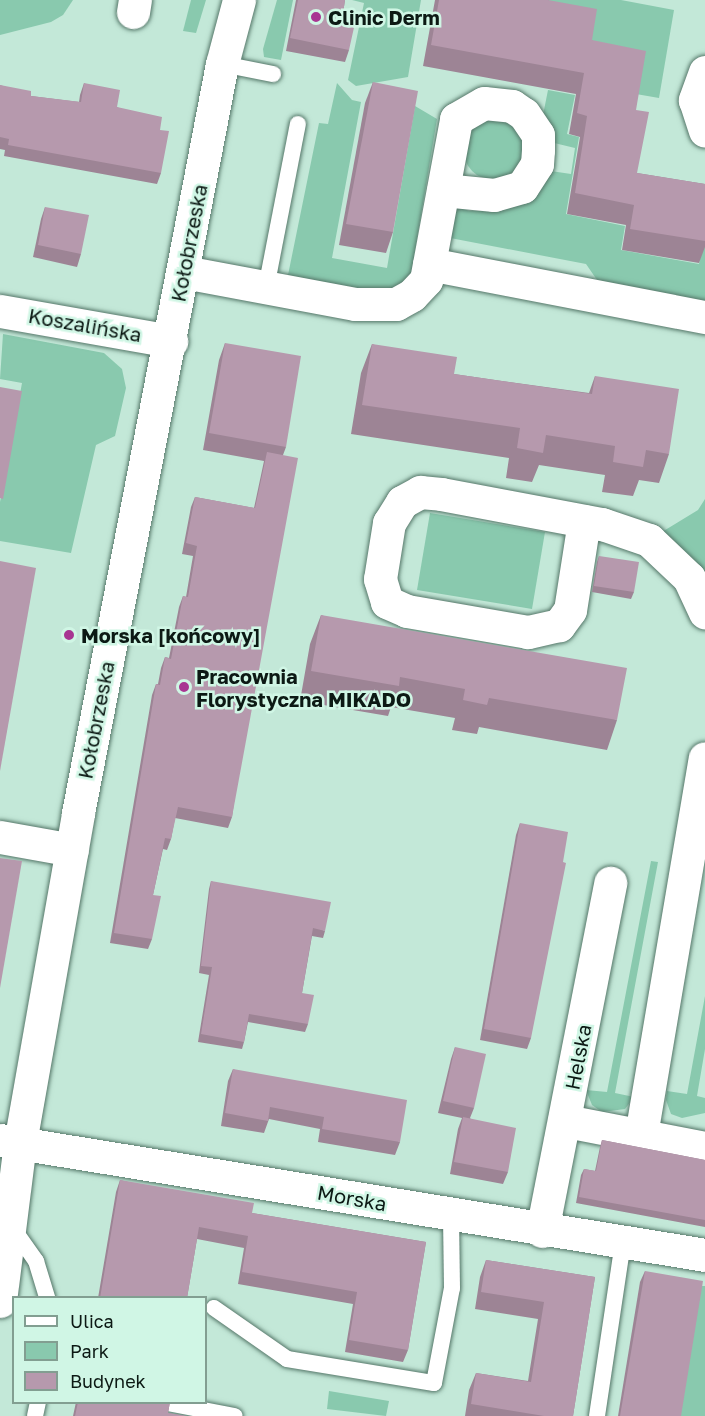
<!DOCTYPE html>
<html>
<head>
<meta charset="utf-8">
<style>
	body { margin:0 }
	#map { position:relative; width:705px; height:1416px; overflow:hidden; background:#c3e8d8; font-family:"Golos Text",sans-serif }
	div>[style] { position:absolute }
	.green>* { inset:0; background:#89c9ae }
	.round { border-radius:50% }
	.roads { filter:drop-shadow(0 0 2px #557769) drop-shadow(0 0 2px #557769) }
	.service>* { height:16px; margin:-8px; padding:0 8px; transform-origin:8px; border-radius:8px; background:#fff }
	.minor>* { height:33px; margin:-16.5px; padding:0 16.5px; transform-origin:16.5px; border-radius:16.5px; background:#fff }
	.wall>* { inset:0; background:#9d8495 }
	.building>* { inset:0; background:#b699ad }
	.dots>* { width:16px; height:16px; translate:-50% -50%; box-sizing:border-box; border:3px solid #d0f6e5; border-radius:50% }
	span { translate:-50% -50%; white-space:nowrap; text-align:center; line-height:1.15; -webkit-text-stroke:5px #d0f6e5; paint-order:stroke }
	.poi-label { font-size:20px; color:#0c1914; font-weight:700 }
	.left { translate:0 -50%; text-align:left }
	.street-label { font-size:20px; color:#0c1914 }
	.legend { position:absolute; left:12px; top:1296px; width:195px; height:108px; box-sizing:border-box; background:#d0f6e5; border:2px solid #829e91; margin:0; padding:8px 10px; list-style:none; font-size:18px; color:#0c1914 }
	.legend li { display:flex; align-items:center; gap:12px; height:30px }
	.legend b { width:30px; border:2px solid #829e91 }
</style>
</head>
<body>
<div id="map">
	<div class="green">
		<i style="clip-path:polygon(0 0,73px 0,63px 15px,51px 22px,0 35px)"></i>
		<i style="clip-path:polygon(191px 0,206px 0,196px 33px,183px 31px)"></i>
		<i style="clip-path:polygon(277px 0,293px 0,281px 60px,264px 57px,263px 49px)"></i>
		<i style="clip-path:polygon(352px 0,421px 0,408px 77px,356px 86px,348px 80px,364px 3px)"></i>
		<i style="clip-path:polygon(446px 0,621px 0,674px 10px,659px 98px,636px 94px)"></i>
		<i style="clip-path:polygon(337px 83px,352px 100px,361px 102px,332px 258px,387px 268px,415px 106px,437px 119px,410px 281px,393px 292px,359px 290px,288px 275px,319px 123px,328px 124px)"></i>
		<i style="clip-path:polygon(548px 90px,575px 95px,567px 134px,579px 137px,566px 214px,625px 226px,621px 250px,699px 264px,705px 233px,705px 312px,606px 293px,586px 264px,445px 237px,452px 204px,469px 211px,499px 211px,520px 205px,544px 170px,571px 174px,575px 148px,550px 142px,542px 120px)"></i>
		<i class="round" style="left:463px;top:118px;width:62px;height:62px"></i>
		<i style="clip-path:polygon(3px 334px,104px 353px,122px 369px,126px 388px,115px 436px,96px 445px,71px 553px,0 541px,0 502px,22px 383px,0 379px)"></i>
		<i style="clip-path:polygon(705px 499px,705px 582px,657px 535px,698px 510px)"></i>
		<i style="clip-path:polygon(430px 513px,545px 532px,532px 609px,417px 590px)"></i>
		<i style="clip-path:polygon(651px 861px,658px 862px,615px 1093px,634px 1097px,625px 1109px,602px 1112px,592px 1105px,586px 1090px,607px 1092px)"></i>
		<i style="clip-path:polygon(705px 996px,705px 1049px,697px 1096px,705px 1098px,705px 1113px,682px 1118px,671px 1114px,666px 1100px,667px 1091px,687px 1094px)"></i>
		<i style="clip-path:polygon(700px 1286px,705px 1286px,705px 1416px,679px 1416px)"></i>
		<i style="clip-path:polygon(329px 1391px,389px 1401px,386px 1416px,327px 1409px)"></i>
	</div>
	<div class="roads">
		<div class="service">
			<i style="left:222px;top:64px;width:52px;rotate:11.1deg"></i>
			<i style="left:266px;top:288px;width:167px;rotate:-79deg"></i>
			<i style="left:12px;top:1227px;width:42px;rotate:54.8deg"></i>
			<i style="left:36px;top:1261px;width:39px;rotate:73deg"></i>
			<i style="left:214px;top:1308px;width:89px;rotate:34.9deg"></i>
			<i style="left:287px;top:1359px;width:149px;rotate:9.3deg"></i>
			<i style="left:434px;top:1383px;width:97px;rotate:-79.3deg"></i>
			<i style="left:452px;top:1288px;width:73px;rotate:-90.8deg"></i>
			<i style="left:162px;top:1402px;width:74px;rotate:10.9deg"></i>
			<i style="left:35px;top:1416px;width:14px;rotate:-78deg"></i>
			<i style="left:597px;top:1416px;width:175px;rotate:-81.5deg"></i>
		</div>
		<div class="minor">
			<i style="left:133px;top:12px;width:12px;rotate:-81deg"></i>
			<i style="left:705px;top:72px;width:30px;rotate:110deg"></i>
			<i style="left:695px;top:100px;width:32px;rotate:72deg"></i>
			<i style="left:429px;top:264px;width:281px;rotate:10.9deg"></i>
			<i style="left:184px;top:272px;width:174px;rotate:10.6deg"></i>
			<i style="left:355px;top:304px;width:41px"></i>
			<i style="left:396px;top:304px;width:18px;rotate:-29deg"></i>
			<i style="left:412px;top:295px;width:21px;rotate:-47deg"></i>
			<i style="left:426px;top:280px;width:164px;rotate:-79.4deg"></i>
			<i style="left:456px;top:119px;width:32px;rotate:-30deg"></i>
			<i style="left:484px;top:103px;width:28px;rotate:6deg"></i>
			<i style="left:512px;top:106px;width:14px;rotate:34deg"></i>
			<i style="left:524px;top:114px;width:25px;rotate:56deg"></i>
			<i style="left:538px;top:135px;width:15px;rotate:90deg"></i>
			<i style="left:538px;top:150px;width:14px;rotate:94deg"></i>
			<i style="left:537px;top:164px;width:27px;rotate:123deg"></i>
			<i style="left:522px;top:187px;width:29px;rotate:164deg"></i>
			<i style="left:494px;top:195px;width:51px;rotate:-174.4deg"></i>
			<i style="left:0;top:311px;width:174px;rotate:10deg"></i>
			<i style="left:584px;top:521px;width:90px;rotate:98.9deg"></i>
			<i style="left:570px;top:610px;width:19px;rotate:126deg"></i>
			<i style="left:559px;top:625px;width:32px;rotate:167deg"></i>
			<i style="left:528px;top:632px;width:123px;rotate:-170.2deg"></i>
			<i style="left:407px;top:611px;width:22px;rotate:-156deg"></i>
			<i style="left:387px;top:602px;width:24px;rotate:-107deg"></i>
			<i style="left:380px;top:579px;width:57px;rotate:-80.9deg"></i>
			<i style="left:389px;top:523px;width:25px;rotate:-58deg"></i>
			<i style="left:402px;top:502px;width:21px;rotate:-29deg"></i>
			<i style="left:420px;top:492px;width:21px;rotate:5deg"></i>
			<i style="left:441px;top:494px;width:164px;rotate:10.6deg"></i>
			<i style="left:602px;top:524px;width:50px;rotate:18.8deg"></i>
			<i style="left:649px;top:540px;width:55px;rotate:43.5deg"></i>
			<i style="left:689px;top:578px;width:38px;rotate:65deg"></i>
			<i style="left:0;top:837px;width:73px;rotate:10.2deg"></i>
			<i style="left:566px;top:1121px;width:142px;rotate:11deg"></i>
			<i style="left:641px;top:1135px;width:382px;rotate:-80.4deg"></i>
			<i style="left:0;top:1140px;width:714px;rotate:9.26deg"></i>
			<i style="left:542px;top:1231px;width:355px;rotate:-78.9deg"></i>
			<i style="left:0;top:1301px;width:159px;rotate:-82.8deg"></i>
			<i style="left:20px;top:1143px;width:335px;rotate:-80deg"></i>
			<i style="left:78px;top:813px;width:763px;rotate:-79.12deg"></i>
			<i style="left:222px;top:64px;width:66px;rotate:-75.1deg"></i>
		</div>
	</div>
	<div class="wall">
		<i style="clip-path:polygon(296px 0,345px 0,342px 20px,349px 50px,345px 62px,286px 51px)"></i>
		<i style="clip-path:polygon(435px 0,548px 0,592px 40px,636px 110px,637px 173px,705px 184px,705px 247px,699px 263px,622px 250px,626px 225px,567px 214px,580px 137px,569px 134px,576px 94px,423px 66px)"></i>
		<i style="clip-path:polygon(373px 82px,393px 232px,386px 253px,339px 245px,365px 103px)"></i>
		<i style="clip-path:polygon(84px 83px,117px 107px,160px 130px,161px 173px,157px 184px,4px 156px,5px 150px,0 149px,0 85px,31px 96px,79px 102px,80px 95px)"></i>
		<i style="clip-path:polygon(45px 207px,81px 254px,77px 267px,33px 257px,41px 219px)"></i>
		<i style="clip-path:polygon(225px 343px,286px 447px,283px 455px,232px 817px,228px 828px,175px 818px,171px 839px,167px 850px,163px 849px,153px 895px,152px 939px,148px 949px,110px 943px,152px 695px,156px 684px,158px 684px,161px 668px,165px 657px,169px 658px,179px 607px,183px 596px,186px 597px,193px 556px,182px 554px,191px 507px,195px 497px,254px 508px,264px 461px,203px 450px,219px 360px)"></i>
		<i style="clip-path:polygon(372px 344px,454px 374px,502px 381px,589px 393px,595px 376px,669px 454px,659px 483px,639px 480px,633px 496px,602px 492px,605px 475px,539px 465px,532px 482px,506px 478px,509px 458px,351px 434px,361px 373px)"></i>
		<i style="clip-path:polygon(599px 556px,634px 592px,631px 599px,592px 592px,597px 562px)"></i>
		<i style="clip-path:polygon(321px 615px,617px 720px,607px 750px,479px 727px,477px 734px,452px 730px,455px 718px,391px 707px,388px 716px,300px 701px,310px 644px)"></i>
		<i style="clip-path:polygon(520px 823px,531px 1038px,527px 1049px,480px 1040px,516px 835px)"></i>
		<i style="clip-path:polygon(211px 881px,325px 931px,323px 938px,312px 936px,302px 993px,308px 1024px,305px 1032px,248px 1022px,244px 1042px,242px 1049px,198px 1042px,209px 975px,199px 973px,209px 889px)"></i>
		<i style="clip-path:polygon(455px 1047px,474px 1108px,470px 1118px,508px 1172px,503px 1184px,450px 1174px,458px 1129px,462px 1118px,438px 1113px,451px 1059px)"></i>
		<i style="clip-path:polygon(233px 1069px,400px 1142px,395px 1155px,318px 1142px,320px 1129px,269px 1119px,264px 1133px,221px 1126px,228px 1081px)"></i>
		<i style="clip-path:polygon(602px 1140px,705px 1160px,705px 1227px,576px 1203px,581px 1175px,584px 1169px,595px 1171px,600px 1147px)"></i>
		<i style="clip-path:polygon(120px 1180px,252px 1213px,426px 1242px,408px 1350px,403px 1362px,345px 1352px,353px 1304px,238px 1284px,244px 1248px,197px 1239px,187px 1298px,98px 1298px,116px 1192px)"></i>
		<i style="clip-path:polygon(486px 1260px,595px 1277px,573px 1416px,465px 1416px,469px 1390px,476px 1373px,528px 1381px,538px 1319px,475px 1309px,480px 1277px)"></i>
		<i style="clip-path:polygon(645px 1271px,681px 1416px,618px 1416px,640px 1282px)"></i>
		<i style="clip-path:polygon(76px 1402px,170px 1402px,168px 1413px,186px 1416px,73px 1416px)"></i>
	</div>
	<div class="building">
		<i style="clip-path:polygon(298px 0,345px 0,342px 20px,355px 23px,349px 50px,290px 38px)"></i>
		<i style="clip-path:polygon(439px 0,548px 0,597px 9px,592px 40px,646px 51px,636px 110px,649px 112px,637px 173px,705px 184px,705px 241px,630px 229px,634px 205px,575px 193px,587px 116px,577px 113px,584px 73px,431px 45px)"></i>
		<i style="clip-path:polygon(373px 82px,418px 91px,393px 232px,346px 224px)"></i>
		<i style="clip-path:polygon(84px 83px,120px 90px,117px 107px,162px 117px,160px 130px,169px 131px,161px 173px,8px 145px,9px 139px,0 137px,0 85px,31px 91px,31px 96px,81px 102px)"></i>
		<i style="clip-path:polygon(45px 207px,89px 215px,81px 254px,38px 245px)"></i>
		<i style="clip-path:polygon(225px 343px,301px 356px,286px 447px,209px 433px)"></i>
		<i style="clip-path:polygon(372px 344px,457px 357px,454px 374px,502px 381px,592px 394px,595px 376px,679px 389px,669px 454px,646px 450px,643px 467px,613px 462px,615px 446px,546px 435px,543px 453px,517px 448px,520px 428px,362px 405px)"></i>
		<i style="clip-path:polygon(0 387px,22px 391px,3px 499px,0 498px)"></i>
		<i style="clip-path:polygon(267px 452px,298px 458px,232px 817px,178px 807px,171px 839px,165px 838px,153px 895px,161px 896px,152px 939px,114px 933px,156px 684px,160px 685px,165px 657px,171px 659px,183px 596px,188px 597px,197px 546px,186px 543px,195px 497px,255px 508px)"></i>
		<i style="clip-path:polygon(599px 556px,639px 562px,634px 592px,594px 586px)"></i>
		<i style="clip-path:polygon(0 561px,36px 568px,0 771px)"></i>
		<i style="clip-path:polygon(321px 615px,627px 668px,617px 720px,489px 698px,487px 705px,463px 700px,465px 689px,400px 677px,399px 686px,311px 671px)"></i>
		<i style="clip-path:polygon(520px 823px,568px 832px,563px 862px,566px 863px,531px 1038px,484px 1029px)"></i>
		<i style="clip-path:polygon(0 858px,22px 861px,0 988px)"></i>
		<i style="clip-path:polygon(211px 881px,331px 902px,325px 931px,313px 928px,302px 993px,314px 995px,308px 1024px,249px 1014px,244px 1042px,201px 1034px,212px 967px,201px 966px)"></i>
		<i style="clip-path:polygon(455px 1047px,486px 1054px,474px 1108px,443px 1101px)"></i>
		<i style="clip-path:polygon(233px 1069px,407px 1100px,400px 1142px,322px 1129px,324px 1117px,270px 1107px,268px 1121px,225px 1113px)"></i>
		<i style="clip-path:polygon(463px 1117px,516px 1128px,508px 1172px,454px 1162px)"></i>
		<i style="clip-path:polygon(602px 1140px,705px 1160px,705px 1220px,579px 1197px,584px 1169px,596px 1171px)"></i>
		<i style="clip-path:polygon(120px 1180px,254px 1203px,252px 1213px,426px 1242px,408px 1350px,349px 1340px,357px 1292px,242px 1272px,248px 1236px,199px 1227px,187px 1298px,100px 1298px)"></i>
		<i style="clip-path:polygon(486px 1260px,595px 1277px,573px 1416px,544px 1416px,471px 1404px,476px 1373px,531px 1382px,544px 1302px,481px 1292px)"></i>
		<i style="clip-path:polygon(645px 1271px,703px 1281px,681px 1416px,620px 1416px)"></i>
		<i style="clip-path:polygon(78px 1402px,170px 1402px,168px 1413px,186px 1416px,75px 1416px)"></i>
	</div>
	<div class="dots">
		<i style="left:316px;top:17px;background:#a83692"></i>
		<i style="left:69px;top:635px;background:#a83692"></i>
		<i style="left:184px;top:687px;background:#a83692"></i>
	</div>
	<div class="poi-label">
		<span class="left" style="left:328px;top:17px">Clinic Derm</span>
		<span class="left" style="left:81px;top:635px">Morska [końcowy]</span>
		<span class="left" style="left:196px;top:688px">Pracownia<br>Florystyczna MIKADO</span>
	</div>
	<div class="street-label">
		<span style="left:189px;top:243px;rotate:-79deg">Kołobrzeska</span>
		<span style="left:85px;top:325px;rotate:10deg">Koszalińska</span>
		<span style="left:96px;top:720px;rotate:-79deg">Kołobrzeska</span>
		<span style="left:578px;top:1057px;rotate:-79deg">Helska</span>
		<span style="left:352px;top:1198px;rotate:10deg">Morska</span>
	</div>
	<ul class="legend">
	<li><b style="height:8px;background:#fff"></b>Ulica</li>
	<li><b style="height:16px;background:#89c9ae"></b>Park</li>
	<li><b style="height:16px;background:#b699ad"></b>Budynek</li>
	</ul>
</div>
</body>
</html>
